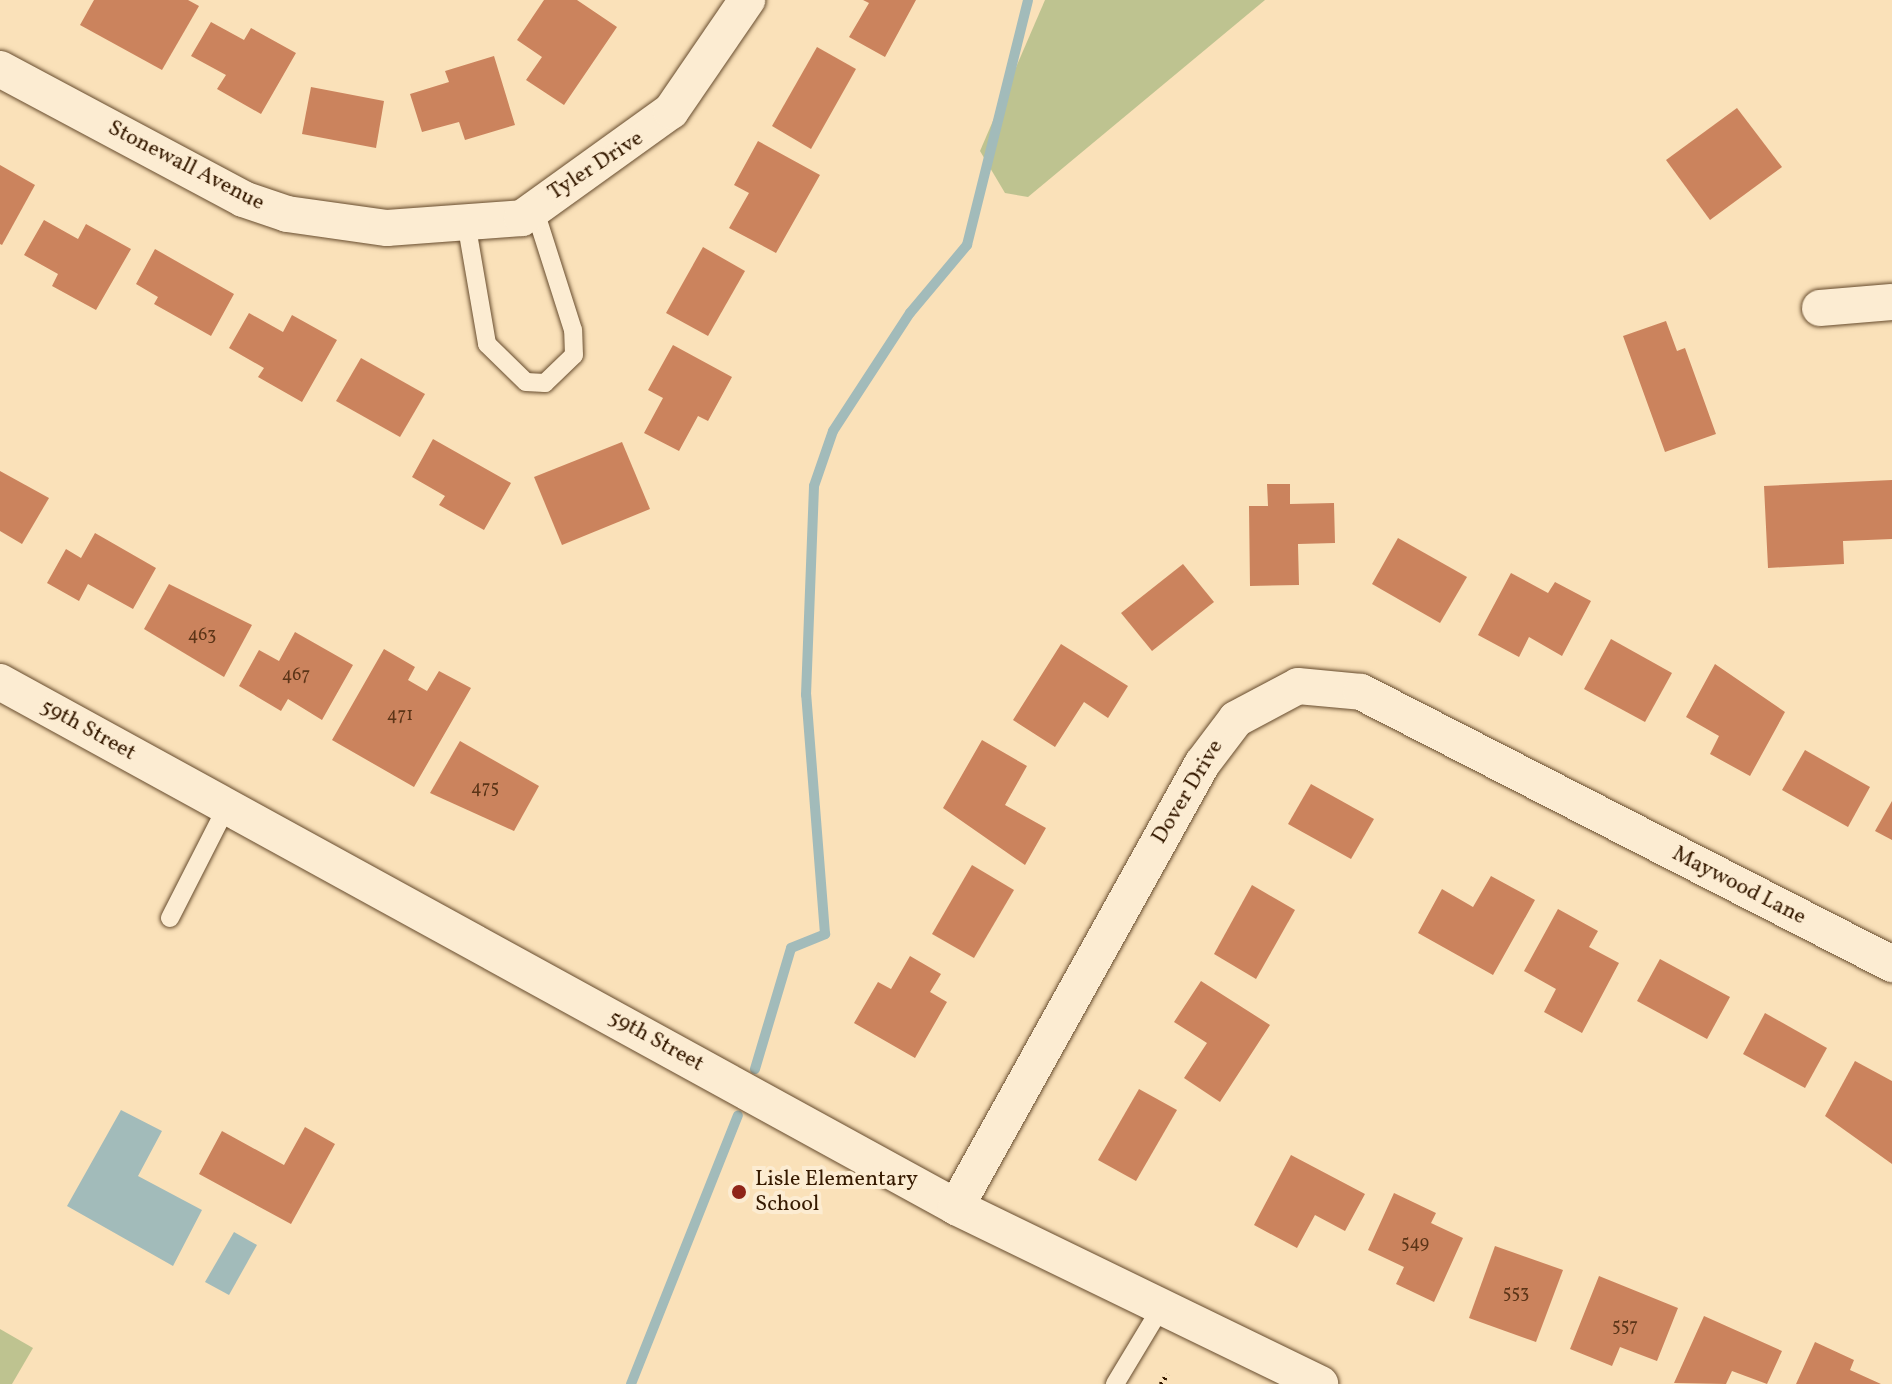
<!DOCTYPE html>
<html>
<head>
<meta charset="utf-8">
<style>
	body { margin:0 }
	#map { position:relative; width:1892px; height:1384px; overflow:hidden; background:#fae1b9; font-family:Vollkorn,serif }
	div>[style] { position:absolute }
	.green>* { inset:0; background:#bec390 }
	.water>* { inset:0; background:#a2bbba }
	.stream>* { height:10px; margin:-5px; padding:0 5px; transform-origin:5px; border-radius:5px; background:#a2bbba }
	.building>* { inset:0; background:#cb835d }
	.path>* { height:5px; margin-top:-2.5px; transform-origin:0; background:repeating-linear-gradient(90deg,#361a00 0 2px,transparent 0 6px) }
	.roads { filter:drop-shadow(0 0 2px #674c2e) drop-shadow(0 0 2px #674c2e) }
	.service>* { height:18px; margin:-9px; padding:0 9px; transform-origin:9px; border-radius:9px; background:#fcecd2 }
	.minor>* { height:36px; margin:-18px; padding:0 18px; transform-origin:18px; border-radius:18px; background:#fcecd2 }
	.dots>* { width:22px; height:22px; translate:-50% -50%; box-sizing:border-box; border:4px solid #fcecd2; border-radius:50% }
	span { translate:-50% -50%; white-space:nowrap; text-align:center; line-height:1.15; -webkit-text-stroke:8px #fcecd2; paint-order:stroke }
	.number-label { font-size:18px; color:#5b3417 }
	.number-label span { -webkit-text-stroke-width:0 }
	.street-label { font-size:22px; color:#361a00 }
	.poi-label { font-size:22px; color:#361a00 }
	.left { translate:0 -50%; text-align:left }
</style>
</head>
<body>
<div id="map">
	<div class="green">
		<i style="clip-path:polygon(1045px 0,1265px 0,1028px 197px,1005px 193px,980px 151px)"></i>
		<i style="clip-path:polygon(0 1329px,33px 1348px,12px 1384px,0 1384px)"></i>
	</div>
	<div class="water">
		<i style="clip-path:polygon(121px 1110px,162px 1131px,138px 1176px,202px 1210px,173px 1266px,67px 1206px)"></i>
		<i style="clip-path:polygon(234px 1232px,257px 1245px,229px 1295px,205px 1282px)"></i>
	</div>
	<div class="stream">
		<i style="left:755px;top:1069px;width:126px;rotate:-73.4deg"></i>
		<i style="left:791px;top:948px;width:37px;rotate:-22deg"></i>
		<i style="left:825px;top:934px;width:240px;rotate:-94.5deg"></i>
		<i style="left:806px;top:695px;width:209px;rotate:-87.8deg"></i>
		<i style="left:814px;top:486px;width:58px;rotate:-70.9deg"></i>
		<i style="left:833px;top:431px;width:141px;rotate:-56.9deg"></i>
		<i style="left:910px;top:313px;width:89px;rotate:-50deg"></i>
		<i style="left:967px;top:245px;width:252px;rotate:-76deg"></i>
		<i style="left:631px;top:1384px;width:289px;rotate:-68.3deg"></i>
	</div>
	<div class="building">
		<i style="clip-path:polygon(94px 0,188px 0,199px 6px,162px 70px,80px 25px)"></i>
		<i style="clip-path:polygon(544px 0,577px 0,617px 27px,564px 105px,526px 80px,542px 57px,517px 40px)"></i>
		<i style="clip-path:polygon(863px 0,916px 0,885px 57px,849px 37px,869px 3px)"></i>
		<i style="clip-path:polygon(211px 22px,244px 40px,251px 28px,296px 53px,261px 114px,217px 89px,226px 75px,191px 56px)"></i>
		<i style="clip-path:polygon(817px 47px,856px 69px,811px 149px,772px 126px)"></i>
		<i style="clip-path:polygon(494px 56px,515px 125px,465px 140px,459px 122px,422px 132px,410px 94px,449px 82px,445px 71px)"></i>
		<i style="clip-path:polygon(311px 87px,384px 101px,376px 148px,302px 134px)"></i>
		<i style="clip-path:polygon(1737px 108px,1782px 167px,1710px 220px,1666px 160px)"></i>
		<i style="clip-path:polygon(758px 141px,820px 175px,776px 253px,729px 228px,749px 193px,734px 185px)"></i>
		<i style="clip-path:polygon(0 165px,35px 185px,2px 245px,0 244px)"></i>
		<i style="clip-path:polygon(44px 220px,78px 239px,86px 224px,131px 249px,96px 310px,52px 286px,58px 274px,24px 255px)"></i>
		<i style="clip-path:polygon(703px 247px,745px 271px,708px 336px,666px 313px)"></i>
		<i style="clip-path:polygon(155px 249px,234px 294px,211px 336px,154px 304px,158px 297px,136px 284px)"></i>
		<i style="clip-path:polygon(249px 313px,283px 332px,292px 315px,337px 340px,302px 402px,258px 377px,264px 368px,229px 348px)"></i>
		<i style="clip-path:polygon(1666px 321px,1677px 351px,1685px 348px,1716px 434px,1665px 452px,1623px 336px)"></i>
		<i style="clip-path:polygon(673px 345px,732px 377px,708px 421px,698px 416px,679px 451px,644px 433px,663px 398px,648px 390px)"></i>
		<i style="clip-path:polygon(361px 358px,425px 394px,400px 437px,336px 401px)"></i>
		<i style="clip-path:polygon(433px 439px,511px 483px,484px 530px,439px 505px,445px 496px,412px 477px)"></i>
		<i style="clip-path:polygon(622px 442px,650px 509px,562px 545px,534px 477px)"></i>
		<i style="clip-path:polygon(0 471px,49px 498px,22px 544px,0 531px)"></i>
		<i style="clip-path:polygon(1892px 480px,1892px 539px,1843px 541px,1844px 564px,1768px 568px,1764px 486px)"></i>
		<i style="clip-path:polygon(1267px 484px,1290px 484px,1290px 504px,1334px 503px,1335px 543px,1298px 544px,1299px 585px,1250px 586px,1249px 506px,1268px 506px)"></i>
		<i style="clip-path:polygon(95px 533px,156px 568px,133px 609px,88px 584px,79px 601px,47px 583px,66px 549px,81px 558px)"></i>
		<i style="clip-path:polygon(1398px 538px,1467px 577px,1440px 623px,1372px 584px)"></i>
		<i style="clip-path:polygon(1183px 564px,1214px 602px,1152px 651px,1121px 613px)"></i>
		<i style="clip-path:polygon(1511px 573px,1548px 593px,1555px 582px,1591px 601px,1562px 656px,1529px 637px,1519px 657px,1478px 635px)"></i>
		<i style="clip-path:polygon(169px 584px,252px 625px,224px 677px,144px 629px)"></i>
		<i style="clip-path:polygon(295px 632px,353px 665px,322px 720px,288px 699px,281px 711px,239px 686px,259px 650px,279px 661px)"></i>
		<i style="clip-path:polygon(1611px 639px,1672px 673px,1645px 722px,1584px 689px)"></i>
		<i style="clip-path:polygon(1061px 644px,1128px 686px,1108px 718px,1084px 702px,1055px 747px,1013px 720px)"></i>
		<i style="clip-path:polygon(384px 649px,415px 667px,408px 680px,427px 691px,439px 671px,471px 688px,414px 787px,332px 740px)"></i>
		<i style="clip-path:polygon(1715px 664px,1785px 712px,1750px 776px,1710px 754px,1719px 736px,1686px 717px)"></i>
		<i style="clip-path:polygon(982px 740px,1027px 766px,1005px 805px,1046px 828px,1025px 865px,943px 808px)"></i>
		<i style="clip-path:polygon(460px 741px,539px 786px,514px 831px,430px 793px)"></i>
		<i style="clip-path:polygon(1805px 750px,1870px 787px,1848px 827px,1782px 790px)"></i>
		<i style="clip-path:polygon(1311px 784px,1374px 819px,1351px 859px,1288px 824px)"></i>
		<i style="clip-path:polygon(1892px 801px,1892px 840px,1875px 831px)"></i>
		<i style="clip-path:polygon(972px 865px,1014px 890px,974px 958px,932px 934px)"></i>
		<i style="clip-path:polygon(1491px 876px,1535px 900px,1493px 975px,1418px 933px,1442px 889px,1473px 907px)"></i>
		<i style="clip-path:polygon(1252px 885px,1295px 910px,1256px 979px,1214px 954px)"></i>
		<i style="clip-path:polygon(1558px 909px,1598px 931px,1589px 947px,1619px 963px,1582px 1033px,1544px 1012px,1556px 989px,1524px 971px)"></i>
		<i style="clip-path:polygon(910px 956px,941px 974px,930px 992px,947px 1002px,915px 1058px,854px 1023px,878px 982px,891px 989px)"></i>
		<i style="clip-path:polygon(1660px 959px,1730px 997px,1707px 1039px,1637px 1001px)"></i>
		<i style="clip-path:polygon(1201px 981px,1270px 1025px,1220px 1102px,1184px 1078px,1207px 1043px,1174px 1022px)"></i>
		<i style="clip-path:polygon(1765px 1013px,1827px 1048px,1805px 1088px,1743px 1054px)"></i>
		<i style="clip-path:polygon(1855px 1061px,1892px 1081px,1892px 1164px,1825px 1116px)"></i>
		<i style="clip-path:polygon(1139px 1089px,1177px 1110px,1136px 1181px,1098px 1160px)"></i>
		<i style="clip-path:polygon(305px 1127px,335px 1144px,291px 1224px,199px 1174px,222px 1131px,284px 1165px)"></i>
		<i style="clip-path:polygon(1291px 1155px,1365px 1194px,1345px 1231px,1315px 1215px,1297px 1248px,1254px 1225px)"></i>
		<i style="clip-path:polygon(1394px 1193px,1436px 1213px,1431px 1223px,1463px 1238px,1434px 1302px,1396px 1284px,1404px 1267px,1368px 1250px)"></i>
		<i style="clip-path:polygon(1495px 1246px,1563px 1270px,1536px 1342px,1469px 1318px)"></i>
		<i style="clip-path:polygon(1599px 1276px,1678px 1308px,1657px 1361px,1620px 1347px,1612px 1366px,1570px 1349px)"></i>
		<i style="clip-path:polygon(1704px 1316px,1782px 1351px,1767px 1384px,1732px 1371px,1726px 1384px,1674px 1383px)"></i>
		<i style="clip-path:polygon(1815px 1342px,1854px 1360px,1850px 1370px,1881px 1384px,1796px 1384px)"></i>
	</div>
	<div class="path">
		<i style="left:1161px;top:1384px;width:12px;rotate:-59deg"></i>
	</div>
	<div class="roads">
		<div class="service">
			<i style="left:466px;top:222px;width:124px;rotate:80.2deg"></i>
			<i style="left:487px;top:344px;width:54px;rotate:44.3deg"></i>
			<i style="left:526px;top:382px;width:19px;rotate:3deg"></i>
			<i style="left:545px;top:383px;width:40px;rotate:-44deg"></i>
			<i style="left:574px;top:355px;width:25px;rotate:-92deg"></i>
			<i style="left:573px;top:330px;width:128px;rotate:-107.7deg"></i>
			<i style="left:170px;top:918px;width:126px;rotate:-63deg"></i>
			<i style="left:1115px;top:1384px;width:85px;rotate:-58.9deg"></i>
		</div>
		<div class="minor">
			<i style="left:0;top:69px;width:276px;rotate:28.1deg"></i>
			<i style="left:243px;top:199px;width:46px;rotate:18.8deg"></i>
			<i style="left:287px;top:214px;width:101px;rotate:8deg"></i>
			<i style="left:387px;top:228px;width:135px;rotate:-4.2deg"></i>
			<i style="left:522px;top:218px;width:183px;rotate:-35.7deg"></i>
			<i style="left:671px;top:111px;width:135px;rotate:-55.6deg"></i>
			<i style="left:1820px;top:308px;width:72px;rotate:-4.8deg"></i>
			<i style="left:0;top:682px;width:1091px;rotate:28.77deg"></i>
			<i style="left:956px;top:1207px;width:405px;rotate:25.9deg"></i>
			<i style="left:956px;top:1207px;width:507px;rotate:-60.96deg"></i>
			<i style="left:1202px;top:764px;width:56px;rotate:-52.9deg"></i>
			<i style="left:1236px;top:719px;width:70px;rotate:-28deg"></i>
			<i style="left:1298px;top:686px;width:63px;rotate:5.4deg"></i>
			<i style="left:1361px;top:692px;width:597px;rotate:27.12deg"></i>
		</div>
	</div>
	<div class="dots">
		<i style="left:739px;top:1192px;background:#8f2418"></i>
	</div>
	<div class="number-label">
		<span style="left:202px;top:636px">463</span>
		<span style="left:296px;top:676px">467</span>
		<span style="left:400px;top:716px">471</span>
		<span style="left:485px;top:789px">475</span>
		<span style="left:1415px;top:1244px">549</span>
		<span style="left:1516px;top:1294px">553</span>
		<span style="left:1625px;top:1327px">557</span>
	</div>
	<div class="street-label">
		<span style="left:186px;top:166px;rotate:27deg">Stonewall Avenue</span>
		<span style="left:596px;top:166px;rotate:-33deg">Tyler Drive</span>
		<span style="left:88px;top:730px;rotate:29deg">59th Street</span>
		<span style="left:1188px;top:792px;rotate:-59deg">Dover Drive</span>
		<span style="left:1739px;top:886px;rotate:27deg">Maywood Lane</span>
		<span style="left:656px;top:1041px;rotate:29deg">59th Street</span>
	</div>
	<div class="poi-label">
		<span class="left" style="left:755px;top:1192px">Lisle Elementary<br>School</span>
	</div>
</div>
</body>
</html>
